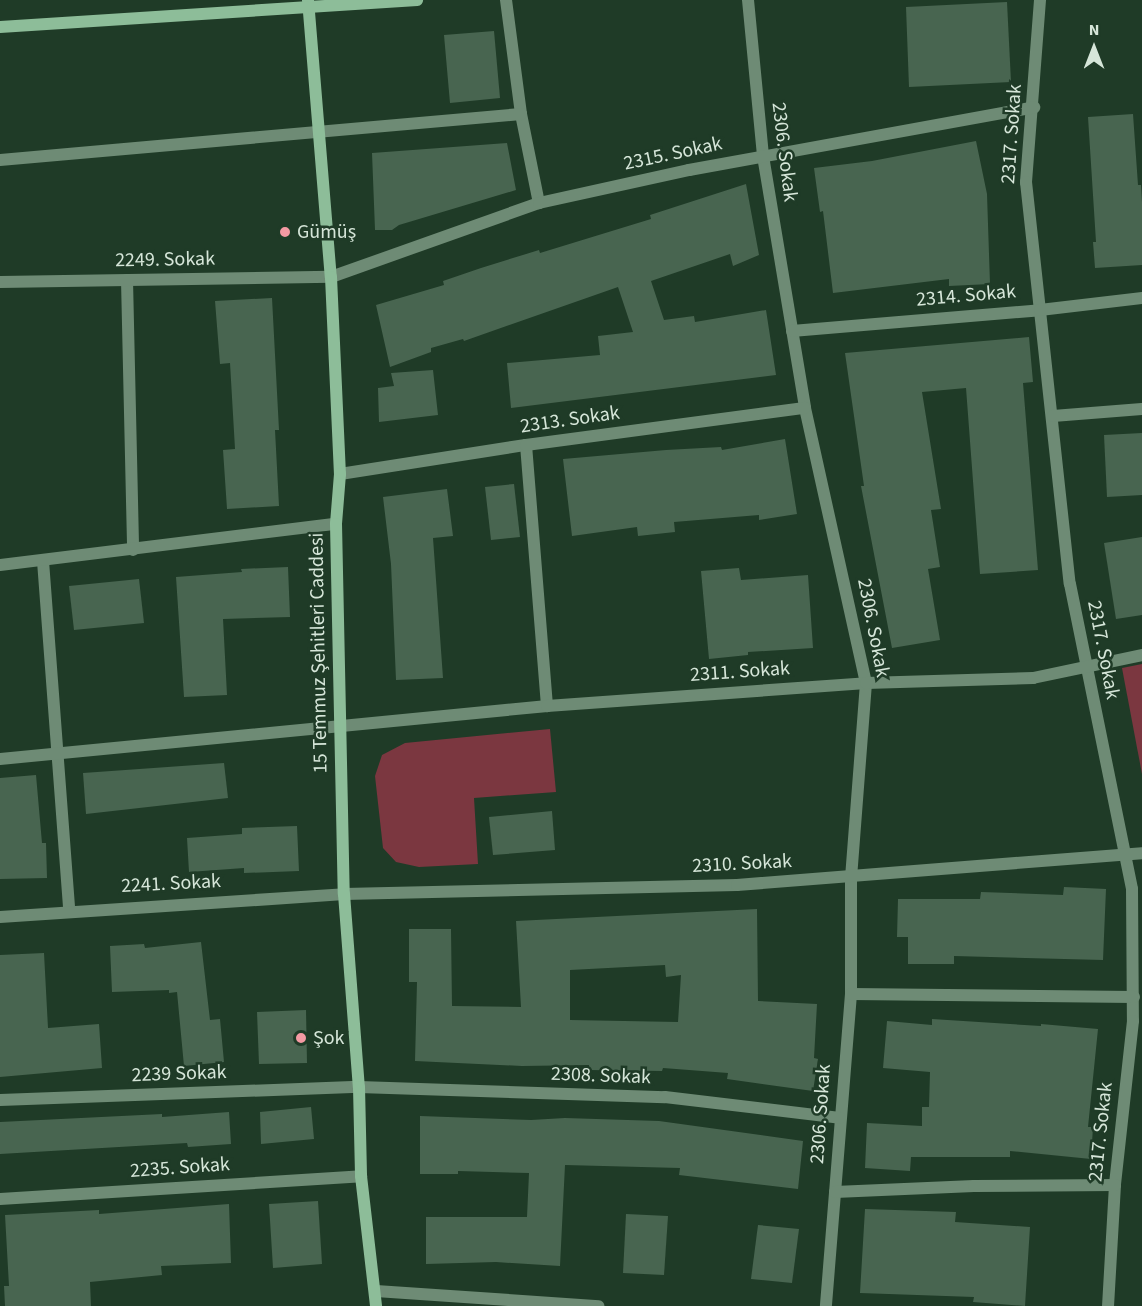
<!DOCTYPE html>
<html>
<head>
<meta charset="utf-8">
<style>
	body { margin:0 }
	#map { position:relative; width:1142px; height:1306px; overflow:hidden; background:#1f3b27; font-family:"Source Sans 3",sans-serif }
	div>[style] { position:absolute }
	.green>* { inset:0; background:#7b3740 }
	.building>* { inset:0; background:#486550 }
	.street>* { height:12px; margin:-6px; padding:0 6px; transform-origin:6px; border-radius:6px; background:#6e8b75 }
	.secondary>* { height:12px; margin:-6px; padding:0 6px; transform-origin:6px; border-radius:6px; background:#8dbd99 }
	.dots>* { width:16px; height:16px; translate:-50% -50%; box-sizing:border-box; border:3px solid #1f3b27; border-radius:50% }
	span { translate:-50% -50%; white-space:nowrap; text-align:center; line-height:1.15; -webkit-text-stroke:5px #1f3b27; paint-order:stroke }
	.street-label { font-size:20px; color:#d6e6d9 }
	.poi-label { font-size:20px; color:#d6e6d9 }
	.left { translate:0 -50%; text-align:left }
	.north { position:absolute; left:1064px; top:18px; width:60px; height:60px; -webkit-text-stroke:4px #1f3b27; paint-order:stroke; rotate:0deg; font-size:16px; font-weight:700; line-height:24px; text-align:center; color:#d6e6d9 }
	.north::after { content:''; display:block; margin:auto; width:21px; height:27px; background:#d6e6d9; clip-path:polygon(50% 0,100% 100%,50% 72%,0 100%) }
</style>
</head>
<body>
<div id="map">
	<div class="green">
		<i style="clip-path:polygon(1142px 664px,1142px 774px,1122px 668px)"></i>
		<i style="clip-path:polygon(550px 729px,556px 792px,474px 798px,478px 864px,419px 867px,396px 862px,383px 848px,375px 776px,382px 755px,405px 743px)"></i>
	</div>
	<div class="building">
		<i style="clip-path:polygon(1007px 2px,1011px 82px,909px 87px,906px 7px)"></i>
		<i style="clip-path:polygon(494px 31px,500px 98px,450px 103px,444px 35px)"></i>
		<i style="clip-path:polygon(1133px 114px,1138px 185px,1141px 185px,1142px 202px,1142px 265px,1095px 268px,1093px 242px,1096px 242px,1088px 117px)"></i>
		<i style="clip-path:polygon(976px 141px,987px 194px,990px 284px,949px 286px,949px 279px,833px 293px,823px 211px,820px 212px,814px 168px,872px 161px)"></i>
		<i style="clip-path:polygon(507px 143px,516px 190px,399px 225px,392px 230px,375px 230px,372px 153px)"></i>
		<i style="clip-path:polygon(746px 184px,759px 255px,733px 266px,730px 254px,651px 281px,664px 320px,694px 316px,695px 322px,766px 310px,776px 375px,511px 408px,507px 363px,600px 355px,598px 336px,633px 332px,618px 287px,464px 341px,463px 339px,431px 348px,431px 352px,390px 367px,376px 305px,444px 285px,443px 281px,481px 268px,539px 250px,540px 253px,651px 219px,650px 215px)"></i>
		<i style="clip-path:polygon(272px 298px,279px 430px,275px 430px,279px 506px,227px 509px,223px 450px,235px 449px,230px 363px,220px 364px,215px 301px)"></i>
		<i style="clip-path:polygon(1029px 337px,1033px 382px,1023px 383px,1038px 570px,980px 574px,966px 388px,922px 392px,941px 509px,931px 510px,940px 567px,928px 569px,940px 640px,892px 648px,861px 486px,864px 486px,845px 353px)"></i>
		<i style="clip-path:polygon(433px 370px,438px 415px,379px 422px,378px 388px,394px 386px,391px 373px)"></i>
		<i style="clip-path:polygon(1142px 433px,1142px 495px,1107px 497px,1104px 435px)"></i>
		<i style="clip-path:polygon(785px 439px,797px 514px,759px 520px,759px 515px,674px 522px,675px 532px,638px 536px,637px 527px,572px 536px,563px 459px,666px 450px,721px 447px,722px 450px)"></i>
		<i style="clip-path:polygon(514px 484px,520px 537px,491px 540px,485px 487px)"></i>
		<i style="clip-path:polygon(447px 489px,453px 536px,433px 538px,443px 678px,396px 680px,391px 564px,383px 497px)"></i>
		<i style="clip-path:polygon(1142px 537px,1142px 615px,1116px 619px,1104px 543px)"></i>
		<i style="clip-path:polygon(288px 567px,290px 617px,223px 619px,227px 695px,184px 697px,176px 577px,242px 572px,241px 569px)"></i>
		<i style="clip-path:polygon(739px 568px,741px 580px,808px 575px,813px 648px,748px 652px,748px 655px,709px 659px,701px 571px)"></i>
		<i style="clip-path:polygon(139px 579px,144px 623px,74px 630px,69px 586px)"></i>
		<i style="clip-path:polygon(224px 763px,228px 798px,86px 814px,83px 773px)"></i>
		<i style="clip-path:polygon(36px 775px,42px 843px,46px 843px,47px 878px,0 879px,0 778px)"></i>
		<i style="clip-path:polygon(552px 811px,555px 850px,493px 855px,489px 817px)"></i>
		<i style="clip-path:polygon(297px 826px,299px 871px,244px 873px,244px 868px,189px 872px,187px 838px,242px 834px,242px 828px)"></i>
		<i style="clip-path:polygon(1064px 887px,1106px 889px,1103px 960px,954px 956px,954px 964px,908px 964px,908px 937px,897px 937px,898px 899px,980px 899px,981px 892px,1063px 895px)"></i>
		<i style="clip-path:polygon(evenodd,757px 909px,758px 1001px,817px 1004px,814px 1058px,818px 1059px,813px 1091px,727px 1079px,728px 1073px,663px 1068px,662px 1071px,589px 1070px,589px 1065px,522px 1066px,415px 1061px,417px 982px,409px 982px,409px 929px,451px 929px,452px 1006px,521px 1007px,516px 921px,757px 909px,665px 965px,666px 977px,681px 975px,678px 1022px,570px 1020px,570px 970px,665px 965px)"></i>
		<i style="clip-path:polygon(201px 942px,210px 1020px,220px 1019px,224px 1062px,184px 1066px,177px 992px,169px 993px,169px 990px,112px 992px,110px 946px,144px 944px,145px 948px)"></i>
		<i style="clip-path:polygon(44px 953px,48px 1028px,99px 1024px,102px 1068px,0 1077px,0 955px)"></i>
		<i style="clip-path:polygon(306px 1010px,307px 1063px,259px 1064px,257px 1012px)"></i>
		<i style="clip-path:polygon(932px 1019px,1041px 1026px,1041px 1024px,1098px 1029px,1088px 1127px,1093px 1127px,1091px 1159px,1010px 1151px,1010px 1157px,911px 1157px,910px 1171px,865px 1168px,867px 1123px,922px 1126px,922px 1107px,929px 1107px,930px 1072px,883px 1068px,887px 1021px,932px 1025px)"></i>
		<i style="clip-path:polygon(311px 1107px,314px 1139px,261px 1144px,260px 1112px)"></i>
		<i style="clip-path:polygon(229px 1112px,231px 1144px,188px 1147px,187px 1143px,0 1154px,0 1122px,162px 1114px,162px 1117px)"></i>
		<i style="clip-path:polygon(420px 1116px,531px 1120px,565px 1118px,659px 1121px,803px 1141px,798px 1189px,679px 1175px,680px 1168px,565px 1165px,560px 1266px,496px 1262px,426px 1264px,426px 1217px,527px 1217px,529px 1173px,458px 1171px,458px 1174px,420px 1174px)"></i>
		<i style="clip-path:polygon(318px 1201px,322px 1264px,273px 1268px,269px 1204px)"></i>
		<i style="clip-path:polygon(229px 1204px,231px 1263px,161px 1266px,162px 1275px,90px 1282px,91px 1306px,5px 1306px,4px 1286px,9px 1286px,5px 1215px,99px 1210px,99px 1214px)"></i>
		<i style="clip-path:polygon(865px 1209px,956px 1212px,955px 1222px,1030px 1227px,1025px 1306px,973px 1302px,974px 1297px,860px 1293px)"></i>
		<i style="clip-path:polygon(626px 1214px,668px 1216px,664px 1275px,623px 1273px)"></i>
		<i style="clip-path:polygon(758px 1225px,799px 1229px,792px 1283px,751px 1279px)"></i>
	</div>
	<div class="street">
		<i style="left:506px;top:0;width:115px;rotate:82.5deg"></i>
		<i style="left:521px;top:114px;width:91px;rotate:78.6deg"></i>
		<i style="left:748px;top:0;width:157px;rotate:84.5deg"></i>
		<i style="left:763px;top:156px;width:255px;rotate:80.5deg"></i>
		<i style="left:805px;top:408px;width:282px;rotate:77.5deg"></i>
		<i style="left:866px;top:683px;width:195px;rotate:94.4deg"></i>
		<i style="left:851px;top:877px;width:117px;rotate:90deg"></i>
		<i style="left:851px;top:994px;width:313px;rotate:94.6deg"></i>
		<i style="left:1040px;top:0;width:183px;rotate:94.4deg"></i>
		<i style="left:1026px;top:182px;width:404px;rotate:83.8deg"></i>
		<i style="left:1070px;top:584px;width:311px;rotate:78.5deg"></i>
		<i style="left:1132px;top:889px;width:132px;rotate:89.6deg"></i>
		<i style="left:1133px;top:1021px;width:165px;rotate:96.3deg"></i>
		<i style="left:1115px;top:1185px;width:121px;rotate:93.3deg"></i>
		<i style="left:0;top:160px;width:523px;rotate:-5.05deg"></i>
		<i style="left:127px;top:280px;width:270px;rotate:88.7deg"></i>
		<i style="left:0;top:282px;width:331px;rotate:-0.9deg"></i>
		<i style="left:331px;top:277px;width:221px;rotate:-19.6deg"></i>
		<i style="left:539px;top:203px;width:154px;rotate:-12.4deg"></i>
		<i style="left:689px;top:170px;width:351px;rotate:-10.3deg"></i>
		<i style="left:792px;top:331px;width:249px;rotate:-4.8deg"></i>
		<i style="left:1040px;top:310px;width:103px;rotate:-6.7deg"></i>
		<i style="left:1053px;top:416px;width:89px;rotate:-4.5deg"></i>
		<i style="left:526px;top:445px;width:262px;rotate:85.4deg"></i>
		<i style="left:340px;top:474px;width:188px;rotate:-8.9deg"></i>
		<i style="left:526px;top:445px;width:281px;rotate:-7.6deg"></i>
		<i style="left:43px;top:561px;width:350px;rotate:85.7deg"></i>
		<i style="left:0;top:565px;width:338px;rotate:-7deg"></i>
		<i style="left:0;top:759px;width:550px;rotate:-5.53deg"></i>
		<i style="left:547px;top:706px;width:320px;rotate:-4.1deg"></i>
		<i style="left:866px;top:683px;width:167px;rotate:-1.7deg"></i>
		<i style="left:1033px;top:678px;width:111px;rotate:-11.9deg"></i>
		<i style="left:0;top:917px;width:345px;rotate:-3.8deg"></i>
		<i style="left:344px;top:894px;width:393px;rotate:-1.3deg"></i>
		<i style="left:737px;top:885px;width:406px;rotate:-4.5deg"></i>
		<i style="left:851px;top:994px;width:283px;rotate:0.6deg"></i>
		<i style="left:0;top:1100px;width:359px;rotate:-2.1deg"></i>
		<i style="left:359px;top:1087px;width:306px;rotate:1.9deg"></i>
		<i style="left:665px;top:1097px;width:176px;rotate:6.8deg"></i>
		<i style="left:835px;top:1192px;width:139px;rotate:-2.5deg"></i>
		<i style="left:974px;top:1186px;width:141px;rotate:-0.4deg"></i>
		<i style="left:0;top:1199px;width:362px;rotate:-3.6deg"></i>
		<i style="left:376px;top:1291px;width:223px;rotate:3.9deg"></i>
	</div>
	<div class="secondary">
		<i style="left:308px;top:0;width:278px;rotate:85.3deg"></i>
		<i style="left:331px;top:277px;width:197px;rotate:87.4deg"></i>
		<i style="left:340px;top:474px;width:50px;rotate:94.6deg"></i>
		<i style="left:336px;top:524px;width:370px;rotate:88.8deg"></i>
		<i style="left:344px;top:894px;width:194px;rotate:85.6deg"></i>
		<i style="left:359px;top:1087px;width:89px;rotate:88.7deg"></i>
		<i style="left:361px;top:1176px;width:131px;rotate:83.4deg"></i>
		<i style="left:0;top:27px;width:418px;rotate:-3.7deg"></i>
	</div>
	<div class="dots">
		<i style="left:285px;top:232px;background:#f49aa3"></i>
		<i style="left:301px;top:1038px;background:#f49aa3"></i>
	</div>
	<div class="street-label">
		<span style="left:1012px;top:134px;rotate:-86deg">2317. Sokak</span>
		<span style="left:784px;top:152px;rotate:83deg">2306. Sokak</span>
		<span style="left:673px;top:154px;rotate:-12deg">2315. Sokak</span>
		<span style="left:165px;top:260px;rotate:-1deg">2249. Sokak</span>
		<span style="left:966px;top:296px;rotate:-5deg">2314. Sokak</span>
		<span style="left:570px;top:420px;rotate:-8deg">2313. Sokak</span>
		<span style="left:873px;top:628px;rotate:79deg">2306. Sokak</span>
		<span style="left:1103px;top:650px;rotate:79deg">2317. Sokak</span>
		<span style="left:319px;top:653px;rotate:-91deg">15 Temmuz Şehitleri Caddesi</span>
		<span style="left:740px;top:672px;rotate:-4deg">2311. Sokak</span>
		<span style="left:742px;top:864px;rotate:-3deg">2310. Sokak</span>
		<span style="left:171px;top:884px;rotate:-3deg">2241. Sokak</span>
		<span style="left:179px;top:1074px;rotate:-2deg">2239 Sokak</span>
		<span style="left:601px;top:1076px;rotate:2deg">2308. Sokak</span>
		<span style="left:821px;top:1114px;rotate:-86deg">2306. Sokak</span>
		<span style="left:1101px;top:1132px;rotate:-84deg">2317. Sokak</span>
		<span style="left:180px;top:1168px;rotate:-4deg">2235. Sokak</span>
	</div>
	<div class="poi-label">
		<span class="left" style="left:297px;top:232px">Gümüş</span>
		<span class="left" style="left:313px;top:1038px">Şok</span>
	</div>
	<div class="north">N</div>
</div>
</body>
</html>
